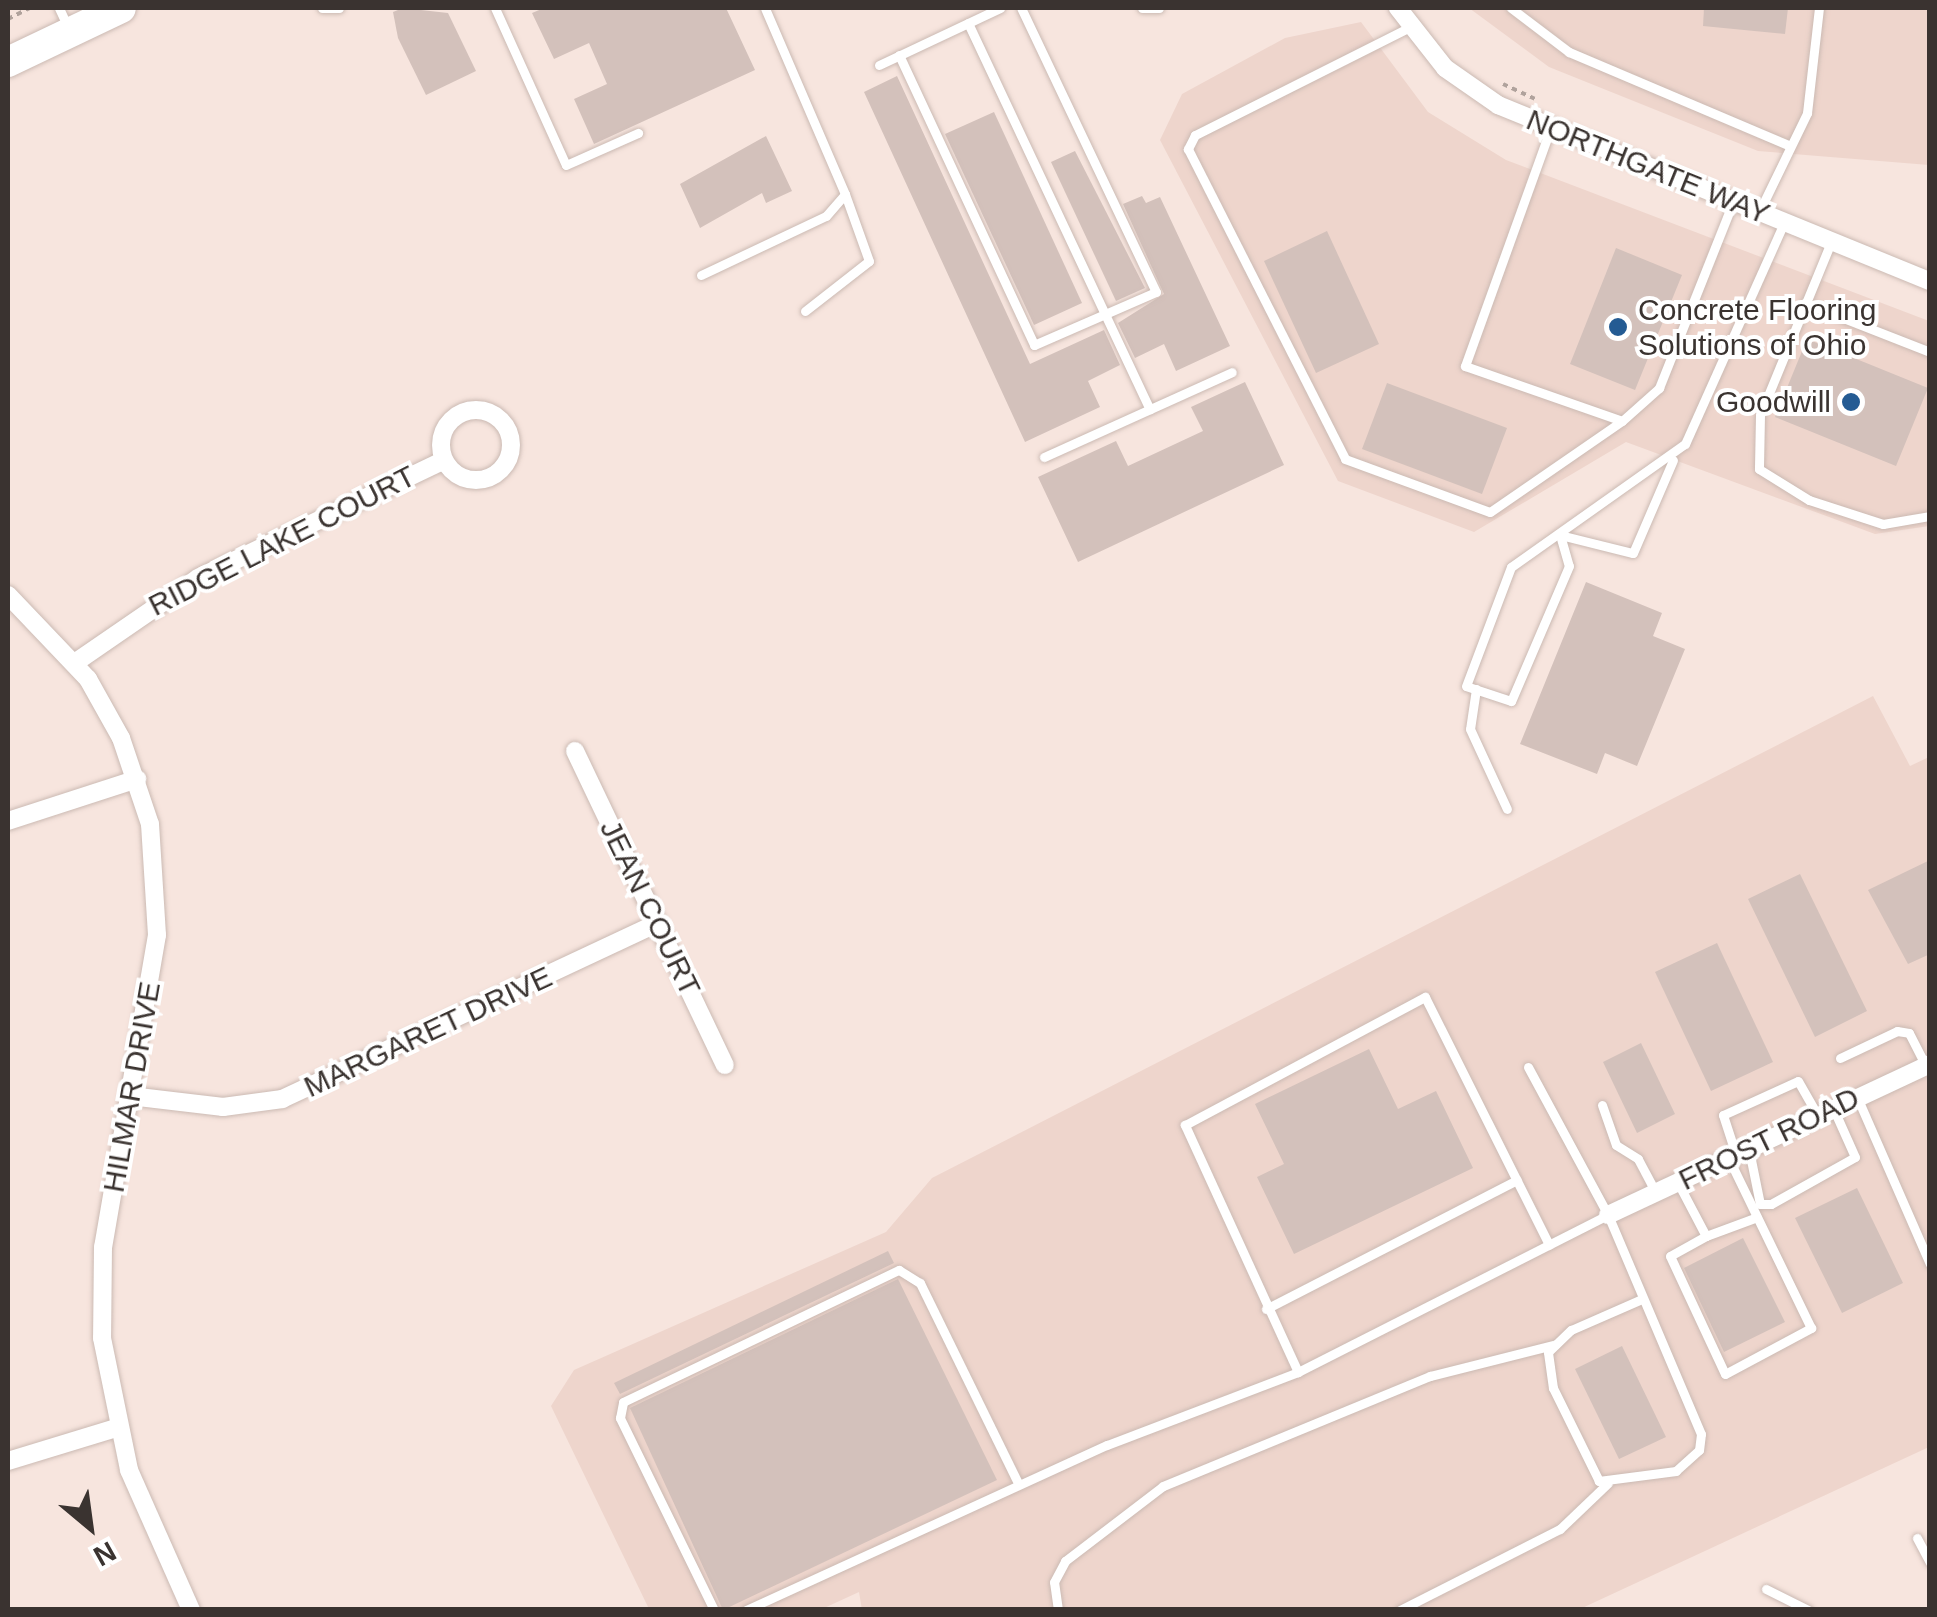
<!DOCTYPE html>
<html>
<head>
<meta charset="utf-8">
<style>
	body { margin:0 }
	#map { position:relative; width:1937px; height:1617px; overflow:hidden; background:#f7e5de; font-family:Helvetica,sans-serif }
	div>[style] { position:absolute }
	.built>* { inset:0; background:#eed5cc }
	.building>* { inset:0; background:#d3c1bb }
	.path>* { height:4px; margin-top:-2px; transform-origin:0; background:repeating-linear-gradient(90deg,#b0a29c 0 5px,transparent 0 10px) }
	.roads { filter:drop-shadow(0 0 2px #cbbab3) drop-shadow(0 0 2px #cbbab3) }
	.service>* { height:9px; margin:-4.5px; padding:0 4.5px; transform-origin:4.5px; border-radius:4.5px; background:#fff }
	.minor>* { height:18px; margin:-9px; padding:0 9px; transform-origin:9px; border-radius:9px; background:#fff }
	.minor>.ring { margin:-9px; padding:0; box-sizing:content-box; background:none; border:18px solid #fff; border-radius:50% }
	.primary>* { height:30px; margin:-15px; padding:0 15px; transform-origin:15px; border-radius:15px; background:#fff }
	.dots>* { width:28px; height:28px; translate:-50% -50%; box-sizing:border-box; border:5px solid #fff; border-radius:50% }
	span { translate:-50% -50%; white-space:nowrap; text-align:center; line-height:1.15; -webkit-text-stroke:8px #fff; paint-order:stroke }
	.street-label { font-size:30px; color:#3a3330 }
	.poi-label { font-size:30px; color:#3a3330 }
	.left { translate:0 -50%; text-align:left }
	.right { translate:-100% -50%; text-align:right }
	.frame { position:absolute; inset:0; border:10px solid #3a3330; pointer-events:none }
	.north { position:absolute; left:40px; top:1477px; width:100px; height:100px; -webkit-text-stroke:8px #fff; paint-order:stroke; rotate:151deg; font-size:28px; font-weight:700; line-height:40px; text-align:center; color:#3a3330 }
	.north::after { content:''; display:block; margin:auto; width:35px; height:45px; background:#3a3330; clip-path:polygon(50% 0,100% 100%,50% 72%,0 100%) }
</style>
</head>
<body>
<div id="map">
	<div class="built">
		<i style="clip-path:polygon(1469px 8px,1929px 8px,1929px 165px,1758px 151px,1549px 67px)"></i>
		<i style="clip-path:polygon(1361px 22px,1428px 112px,1506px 160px,1929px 321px,1929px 526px,1875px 534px,1626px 442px,1474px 532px,1338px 481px,1160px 140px,1182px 94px,1285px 38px)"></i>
		<i style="clip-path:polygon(1873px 696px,1910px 766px,1929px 757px,1929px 1447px,1580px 1609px,862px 1610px,859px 1592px,822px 1609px,649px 1609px,551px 1406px,574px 1370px,886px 1232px,932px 1178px)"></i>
	</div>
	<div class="building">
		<i style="clip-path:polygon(403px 8px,448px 13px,476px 71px,426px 95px,398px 38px,393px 12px)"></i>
		<i style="clip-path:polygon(544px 8px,726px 8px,755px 70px,594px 144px,574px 99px,607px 84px,589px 43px,554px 59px,532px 13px)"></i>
		<i style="clip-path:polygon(1704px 8px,1788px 8px,1785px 34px,1703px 26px)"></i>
		<i style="clip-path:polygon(897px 76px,1030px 364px,1104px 330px,1120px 365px,1088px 381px,1100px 407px,1025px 442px,864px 92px)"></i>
		<i style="clip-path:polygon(994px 112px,1082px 303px,1034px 325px,945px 134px)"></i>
		<i style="clip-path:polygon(766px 136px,792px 191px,766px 203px,762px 193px,700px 228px,680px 184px)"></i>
		<i style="clip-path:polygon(1075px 151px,1145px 288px,1116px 301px,1051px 162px)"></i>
		<i style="clip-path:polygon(1142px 196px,1146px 203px,1160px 197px,1230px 346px,1176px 371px,1164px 344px,1135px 358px,1118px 323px,1164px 294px,1123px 204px)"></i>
		<i style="clip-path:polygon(1327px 231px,1379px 344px,1316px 373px,1264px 261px)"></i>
		<i style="clip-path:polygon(1616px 248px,1682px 275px,1635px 390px,1570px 364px)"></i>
		<i style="clip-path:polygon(1807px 339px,1928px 388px,1896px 466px,1775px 417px)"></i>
		<i style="clip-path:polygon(1245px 382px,1284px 465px,1078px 562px,1038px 477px,1116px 441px,1128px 466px,1203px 431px,1191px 407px)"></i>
		<i style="clip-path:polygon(1387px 383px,1507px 428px,1482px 494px,1362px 449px)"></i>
		<i style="clip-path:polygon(1586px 582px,1662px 613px,1653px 636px,1685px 649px,1637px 766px,1605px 753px,1597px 774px,1520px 744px)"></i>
		<i style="clip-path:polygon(1930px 860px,1930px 954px,1908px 964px,1868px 890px)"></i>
		<i style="clip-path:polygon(1800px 874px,1867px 1011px,1815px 1037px,1748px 899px)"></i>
		<i style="clip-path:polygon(1717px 943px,1773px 1062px,1711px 1091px,1655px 972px)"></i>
		<i style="clip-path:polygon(1641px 1043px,1675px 1114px,1637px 1133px,1603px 1062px)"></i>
		<i style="clip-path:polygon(1369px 1049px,1398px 1109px,1436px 1091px,1473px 1168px,1294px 1254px,1257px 1177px,1284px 1164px,1255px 1104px)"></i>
		<i style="clip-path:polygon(1857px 1188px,1903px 1283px,1842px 1313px,1795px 1218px)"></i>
		<i style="clip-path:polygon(1743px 1238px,1785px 1322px,1724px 1352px,1684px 1268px)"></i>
		<i style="clip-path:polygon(888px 1251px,894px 1263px,620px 1394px,614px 1383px)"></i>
		<i style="clip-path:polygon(898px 1279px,997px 1480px,723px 1610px,630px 1408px)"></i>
		<i style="clip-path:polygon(1622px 1346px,1666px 1437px,1619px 1459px,1575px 1369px)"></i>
	</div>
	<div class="path">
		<i style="left:8px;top:19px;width:25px;rotate:-27deg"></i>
		<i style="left:1503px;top:84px;width:35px;rotate:25deg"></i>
	</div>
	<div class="roads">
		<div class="service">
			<i style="left:59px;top:8px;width:23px;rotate:65deg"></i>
			<i style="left:322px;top:8px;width:17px"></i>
			<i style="left:495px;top:8px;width:172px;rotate:65.7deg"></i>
			<i style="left:566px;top:165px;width:79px;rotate:-24deg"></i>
			<i style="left:1142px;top:8px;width:17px"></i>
			<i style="left:1511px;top:8px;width:73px;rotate:37.2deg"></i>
			<i style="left:1569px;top:52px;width:238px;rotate:23deg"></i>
			<i style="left:968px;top:23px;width:427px;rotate:64.8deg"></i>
			<i style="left:1410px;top:27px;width:241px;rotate:153.3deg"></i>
			<i style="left:1195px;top:135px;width:16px;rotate:117deg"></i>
			<i style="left:1188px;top:149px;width:347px;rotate:63.1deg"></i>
			<i style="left:1345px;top:459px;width:154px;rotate:20.1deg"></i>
			<i style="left:1490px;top:512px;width:160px;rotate:-34.6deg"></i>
			<i style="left:899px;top:55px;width:320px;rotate:65deg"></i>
			<i style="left:1034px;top:345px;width:133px;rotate:-23.5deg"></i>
			<i style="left:1156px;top:292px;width:314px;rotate:-115.4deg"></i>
			<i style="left:879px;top:65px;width:134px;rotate:-25.2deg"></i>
			<i style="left:1551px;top:127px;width:254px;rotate:109.8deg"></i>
			<i style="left:1465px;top:366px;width:166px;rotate:19.3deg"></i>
			<i style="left:1622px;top:421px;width:50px;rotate:-41.7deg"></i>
			<i style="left:1659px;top:388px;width:200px;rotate:-68.3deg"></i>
			<i style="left:1760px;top:210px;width:108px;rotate:-64.1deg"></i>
			<i style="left:1807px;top:113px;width:106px;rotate:-83.5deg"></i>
			<i style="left:1831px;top:242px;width:187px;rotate:112.3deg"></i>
			<i style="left:1760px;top:415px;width:54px;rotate:91.1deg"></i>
			<i style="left:1759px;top:469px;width:59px;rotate:31.8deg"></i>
			<i style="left:1809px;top:500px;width:78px;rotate:18deg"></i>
			<i style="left:1883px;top:524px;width:48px;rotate:-9.7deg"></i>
			<i style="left:701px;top:275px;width:138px;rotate:-25.3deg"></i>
			<i style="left:826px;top:216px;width:29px;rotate:-49deg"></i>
			<i style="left:845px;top:194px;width:202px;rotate:-113.3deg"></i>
			<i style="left:1805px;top:303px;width:134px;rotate:21.4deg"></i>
			<i style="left:805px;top:311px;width:81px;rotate:-38deg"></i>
			<i style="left:869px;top:261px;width:71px;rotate:-109.7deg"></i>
			<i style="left:1044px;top:457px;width:206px;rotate:-24.3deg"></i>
			<i style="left:1560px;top:535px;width:32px;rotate:74deg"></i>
			<i style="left:1569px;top:566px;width:147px;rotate:113.2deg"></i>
			<i style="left:1511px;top:701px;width:47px;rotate:-161.6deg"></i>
			<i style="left:1466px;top:686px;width:127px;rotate:-69.3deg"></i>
			<i style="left:1511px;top:567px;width:213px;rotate:-35.3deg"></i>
			<i style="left:1685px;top:444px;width:242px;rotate:-65.9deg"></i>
			<i style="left:1560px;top:535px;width:75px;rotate:13.9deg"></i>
			<i style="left:1633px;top:553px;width:101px;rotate:-66.7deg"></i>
			<i style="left:1476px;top:689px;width:40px;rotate:98.5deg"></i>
			<i style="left:1470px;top:729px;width:88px;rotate:65.2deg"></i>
			<i style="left:1840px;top:1058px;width:63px;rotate:-25.3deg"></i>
			<i style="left:1897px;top:1031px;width:12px;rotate:9deg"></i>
			<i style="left:1909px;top:1033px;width:36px;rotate:63deg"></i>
			<i style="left:1528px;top:1067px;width:168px;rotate:61.6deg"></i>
			<i style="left:1608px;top:1215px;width:238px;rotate:67deg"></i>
			<i style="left:1701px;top:1434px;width:16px;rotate:97deg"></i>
			<i style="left:1699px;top:1450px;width:31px;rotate:138deg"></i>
			<i style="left:1676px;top:1471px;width:78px;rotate:172.6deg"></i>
			<i style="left:1599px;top:1481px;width:104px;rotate:-116.3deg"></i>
			<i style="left:1553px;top:1388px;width:36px;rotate:-98deg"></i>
			<i style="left:1548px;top:1352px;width:32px;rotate:-44deg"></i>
			<i style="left:1571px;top:1330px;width:77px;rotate:-23.6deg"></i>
			<i style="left:1857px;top:1097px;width:182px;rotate:66.4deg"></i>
			<i style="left:1602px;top:1105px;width:42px;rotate:70.7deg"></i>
			<i style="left:1616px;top:1145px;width:26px;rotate:32deg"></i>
			<i style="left:1638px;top:1159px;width:38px;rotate:62deg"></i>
			<i style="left:1749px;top:1150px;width:55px;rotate:78.5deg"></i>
			<i style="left:1760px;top:1204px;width:11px"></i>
			<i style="left:1771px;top:1204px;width:96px;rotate:-29.2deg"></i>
			<i style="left:1855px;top:1157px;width:51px;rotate:-114.1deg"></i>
			<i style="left:1736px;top:1155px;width:42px;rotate:-108deg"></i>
			<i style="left:1723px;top:1115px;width:82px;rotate:-24.4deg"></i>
			<i style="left:1798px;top:1081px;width:40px;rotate:60.3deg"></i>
			<i style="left:1678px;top:1183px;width:60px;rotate:62.2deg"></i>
			<i style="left:1706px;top:1236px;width:41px;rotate:150.9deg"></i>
			<i style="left:1670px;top:1256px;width:130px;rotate:65deg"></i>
			<i style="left:1725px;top:1374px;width:98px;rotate:-28.1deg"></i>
			<i style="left:1811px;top:1328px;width:188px;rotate:-115.9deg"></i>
			<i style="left:1706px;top:1236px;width:54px;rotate:-20.4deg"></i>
			<i style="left:1266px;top:1309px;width:282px;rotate:-27.2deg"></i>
			<i style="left:1298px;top:1372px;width:272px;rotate:-114.6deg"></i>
			<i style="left:1185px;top:1125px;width:272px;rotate:-28.1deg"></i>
			<i style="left:1425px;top:997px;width:277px;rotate:63.4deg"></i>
			<i style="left:1917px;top:1538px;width:27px;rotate:62deg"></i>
			<i style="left:1766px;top:1589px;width:47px;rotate:26.6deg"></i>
			<i style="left:714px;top:1610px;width:214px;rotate:-116.1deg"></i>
			<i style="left:620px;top:1418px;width:16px;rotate:-79deg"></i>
			<i style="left:623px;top:1402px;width:306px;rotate:-25.6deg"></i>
			<i style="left:899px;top:1270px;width:25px;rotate:32deg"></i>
			<i style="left:920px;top:1283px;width:223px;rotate:63.9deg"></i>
			<i style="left:746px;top:1610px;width:397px;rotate:-24.6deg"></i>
			<i style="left:1107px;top:1445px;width:204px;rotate:-20.9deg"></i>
			<i style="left:1298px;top:1372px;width:347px;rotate:-26.9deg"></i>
			<i style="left:1058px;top:1610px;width:28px;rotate:-98deg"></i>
			<i style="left:1054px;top:1582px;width:24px;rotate:-62deg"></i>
			<i style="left:1065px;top:1561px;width:123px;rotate:-37.4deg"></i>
			<i style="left:1163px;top:1486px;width:289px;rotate:-22.4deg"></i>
			<i style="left:1430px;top:1376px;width:127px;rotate:-14.1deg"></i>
			<i style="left:1400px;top:1610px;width:179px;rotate:-26.9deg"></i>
			<i style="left:1560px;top:1529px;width:66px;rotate:-43.8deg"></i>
		</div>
		<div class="minor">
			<i style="left:1398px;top:8px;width:76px;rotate:51.9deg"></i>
			<i style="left:1445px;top:68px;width:65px;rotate:34.9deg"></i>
			<i style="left:1498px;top:105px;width:466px;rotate:22.2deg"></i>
			<i class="ring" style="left:441px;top:410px;width:52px;height:52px"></i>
			<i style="left:8px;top:595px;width:116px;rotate:46.4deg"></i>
			<i style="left:88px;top:679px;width:68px;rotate:60.8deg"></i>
			<i style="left:121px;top:738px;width:91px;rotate:71.4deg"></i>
			<i style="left:150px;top:824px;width:111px;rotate:86.4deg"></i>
			<i style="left:157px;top:935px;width:317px;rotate:99.8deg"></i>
			<i style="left:103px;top:1247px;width:91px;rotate:90.6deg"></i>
			<i style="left:102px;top:1338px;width:135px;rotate:78.4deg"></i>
			<i style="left:129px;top:1470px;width:153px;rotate:66.1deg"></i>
			<i style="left:76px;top:662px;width:148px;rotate:-34.5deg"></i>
			<i style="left:198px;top:578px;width:271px;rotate:-25.6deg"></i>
			<i style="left:575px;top:751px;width:348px;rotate:64.5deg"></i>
			<i style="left:8px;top:821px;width:136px;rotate:-18deg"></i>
			<i style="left:130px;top:1096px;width:94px;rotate:6.7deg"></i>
			<i style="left:223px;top:1107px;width:60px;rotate:-7.7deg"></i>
			<i style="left:282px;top:1099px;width:415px;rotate:-25.1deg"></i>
			<i style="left:1608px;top:1215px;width:356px;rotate:-25.1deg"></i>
			<i style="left:8px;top:1461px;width:113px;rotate:-17deg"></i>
		</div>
		<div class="primary">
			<i style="left:8px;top:62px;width:125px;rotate:-25.5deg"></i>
		</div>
	</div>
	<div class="dots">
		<i style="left:1618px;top:327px;background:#245b93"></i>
		<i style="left:1851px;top:402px;background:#245b93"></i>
	</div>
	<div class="street-label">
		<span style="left:1648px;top:167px;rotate:22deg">NORTHGATE WAY</span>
		<span style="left:282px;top:541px;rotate:-27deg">RIDGE LAKE COURT</span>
		<span style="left:650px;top:908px;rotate:64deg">JEAN COURT</span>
		<span style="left:428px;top:1032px;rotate:-25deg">MARGARET DRIVE</span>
		<span style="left:132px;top:1087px;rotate:-80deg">HILMAR DRIVE</span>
		<span style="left:1769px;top:1139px;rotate:-26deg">FROST ROAD</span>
	</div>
	<div class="poi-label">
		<span class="left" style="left:1638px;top:327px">Concrete Flooring<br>Solutions of Ohio</span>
		<span class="right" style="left:1831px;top:402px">Goodwill</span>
	</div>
	<div class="frame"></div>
	<div class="north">N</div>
</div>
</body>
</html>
